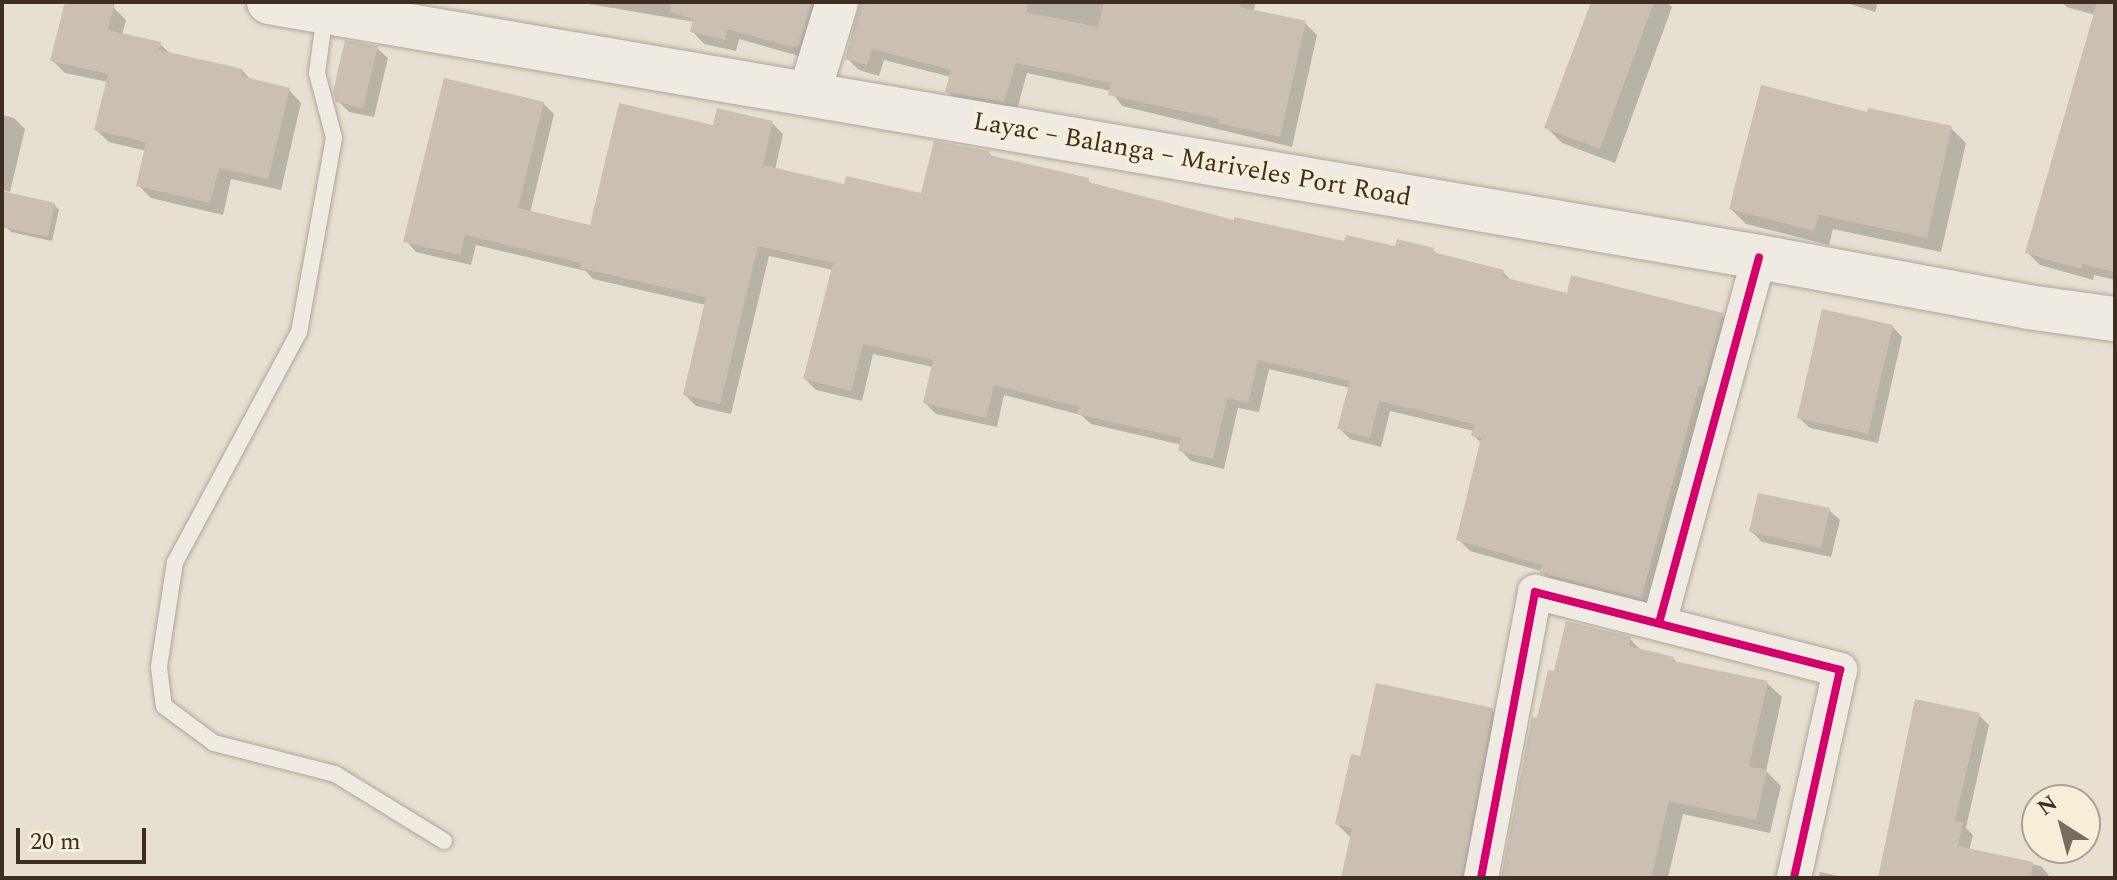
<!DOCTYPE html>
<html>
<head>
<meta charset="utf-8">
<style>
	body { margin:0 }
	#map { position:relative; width:2117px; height:880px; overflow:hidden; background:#e7e0d1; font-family:Spectral,serif }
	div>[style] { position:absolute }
	.shadow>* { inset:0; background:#0003 }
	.building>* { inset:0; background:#cbbfb2 }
	.roads { filter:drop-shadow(0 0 2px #ada599) drop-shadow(0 0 2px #ada599) }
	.service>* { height:16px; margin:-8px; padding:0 8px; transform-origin:8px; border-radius:8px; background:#efebe3 }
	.minor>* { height:34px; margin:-17px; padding:0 17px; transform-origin:17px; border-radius:17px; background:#efebe3 }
	.tertiary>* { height:42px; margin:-21px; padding:0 21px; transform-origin:21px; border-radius:21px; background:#efebe3 }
	.secondary>* { height:44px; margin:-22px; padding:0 22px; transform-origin:22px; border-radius:22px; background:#efebe3 }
	.cycleway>* { height:8px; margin:-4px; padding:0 4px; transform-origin:4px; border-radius:4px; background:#d6006c }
	span { translate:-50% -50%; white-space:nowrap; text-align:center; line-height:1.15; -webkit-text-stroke:7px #f7eed8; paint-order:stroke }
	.street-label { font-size:26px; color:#3d2e20 }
	.frame { position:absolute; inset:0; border:4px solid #3d2e20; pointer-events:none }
	.north { position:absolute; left:2021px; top:784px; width:80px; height:80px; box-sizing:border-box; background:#f7eed8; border:2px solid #ada18e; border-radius:50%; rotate:324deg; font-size:22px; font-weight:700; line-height:32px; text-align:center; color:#3d2e20 }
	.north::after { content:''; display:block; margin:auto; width:28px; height:36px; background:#786c5e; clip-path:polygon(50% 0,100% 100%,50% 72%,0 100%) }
	.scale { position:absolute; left:16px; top:828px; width:130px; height:36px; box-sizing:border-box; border:4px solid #3d2e20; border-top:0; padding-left:10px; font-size:24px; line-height:28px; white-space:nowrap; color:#3d2e20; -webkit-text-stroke:6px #f7eed8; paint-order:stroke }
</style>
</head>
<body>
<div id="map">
	<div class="shadow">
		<i style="clip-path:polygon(67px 2px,113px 7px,126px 20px,122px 35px,160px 44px,171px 54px,242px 70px,252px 81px,289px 90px,301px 103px,281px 190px,231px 179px,223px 215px,151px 198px,138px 185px,146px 151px,109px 142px,96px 130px,108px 82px,65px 73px,52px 60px)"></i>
		<i style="clip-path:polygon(577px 2px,830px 2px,806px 58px,739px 39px,736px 51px,704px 44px,693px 32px,695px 22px)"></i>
		<i style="clip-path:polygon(861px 2px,1256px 2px,1253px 12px,1305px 23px,1317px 35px,1292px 147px,1122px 106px,1111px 91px,1027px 73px,1016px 113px,959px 104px,948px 92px,951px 77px,884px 60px,879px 76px,859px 70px,847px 58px)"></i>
		<i style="clip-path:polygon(1593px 2px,1667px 2px,1672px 7px,1615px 163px,1562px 143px,1547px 128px)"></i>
		<i style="clip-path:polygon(1844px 2px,1878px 2px,1875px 12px)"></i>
		<i style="clip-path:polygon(2061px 2px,2115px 2px,2115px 280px,2094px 275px,2093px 280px,2040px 265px,2027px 252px,2095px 15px,2067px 7px)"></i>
		<i style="clip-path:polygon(377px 48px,388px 58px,374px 117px,349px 112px,338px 101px)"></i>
		<i style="clip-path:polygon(543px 103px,554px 114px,530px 213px,592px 228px,715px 127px,772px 123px,783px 134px,775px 170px,846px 187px,923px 196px,989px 153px,994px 158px,1088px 180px,1094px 186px,1235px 223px,1346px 244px,1433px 250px,1439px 256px,1503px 272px,1512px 281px,1568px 296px,1722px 315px,1733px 326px,1652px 608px,1553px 583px,1541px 571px,1470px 551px,1459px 540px,1482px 444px,1473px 435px,1474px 431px,1390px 411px,1381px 447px,1350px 439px,1339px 428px,1350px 388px,1269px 369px,1259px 412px,1238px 408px,1224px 469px,1191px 461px,1180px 450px,1182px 445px,1091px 424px,1081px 415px,1004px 395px,997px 427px,936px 414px,925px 403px,933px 367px,873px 354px,862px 401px,816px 390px,805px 379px,833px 270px,769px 256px,731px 414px,696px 406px,685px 395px,706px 305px,593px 279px,586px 271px,476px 245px,471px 265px,416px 252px,406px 241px)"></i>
		<i style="clip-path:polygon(1869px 114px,1951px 128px,1966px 143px,1941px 252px,1833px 229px,1829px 245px,1746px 224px,1731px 209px)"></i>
		<i style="clip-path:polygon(2px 115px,14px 118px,25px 129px,10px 192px,2px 190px)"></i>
		<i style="clip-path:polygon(54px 205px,59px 210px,52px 241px,11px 232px,6px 227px)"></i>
		<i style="clip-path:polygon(1892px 326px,1902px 337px,1878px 443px,1810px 428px,1799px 418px)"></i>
		<i style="clip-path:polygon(1829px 510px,1840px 520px,1831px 557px,1762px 542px,1751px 531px)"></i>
		<i style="clip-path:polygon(1630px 639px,1642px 651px,1673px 658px,1678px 664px,1767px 683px,1782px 697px,1766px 771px,1781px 786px,1770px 833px,1683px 814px,1668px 878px,1503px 878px,1539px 720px,1556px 674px)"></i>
		<i style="clip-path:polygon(1492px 710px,1506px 725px,1477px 878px,1343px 878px,1352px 839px,1337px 824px,1361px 759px)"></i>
		<i style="clip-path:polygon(1979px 715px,1989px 725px,1966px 828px,1973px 835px,1969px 851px,2041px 866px,2051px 878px,1880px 878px)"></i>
		<i style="clip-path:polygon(1820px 872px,1848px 878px,1818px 878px)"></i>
	</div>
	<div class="building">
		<i style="clip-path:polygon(65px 2px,115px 2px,108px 30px,161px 42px,159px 50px,243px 69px,241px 76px,290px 88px,268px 179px,219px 168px,210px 203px,136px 186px,146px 142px,94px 130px,108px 74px,50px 61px)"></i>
		<i style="clip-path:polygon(671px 2px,812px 2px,799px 46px,792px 47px,727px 29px,725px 40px,690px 32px,693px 19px,670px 12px)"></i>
		<i style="clip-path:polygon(860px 2px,1029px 2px,1026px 12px,1098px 27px,1104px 2px,1242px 2px,1240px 7px,1306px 21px,1280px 137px,1218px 123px,1219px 119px,1108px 95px,1111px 83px,1016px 63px,1004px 102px,945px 92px,951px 70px,872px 49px,867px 65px,845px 59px)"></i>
		<i style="clip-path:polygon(1591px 2px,1654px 2px,1600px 149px,1544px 128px)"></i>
		<i style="clip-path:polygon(2097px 2px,2115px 2px,2115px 272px,2082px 264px,2081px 269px,2025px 253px)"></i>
		<i style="clip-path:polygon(345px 40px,378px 46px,363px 108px,336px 102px,333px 92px)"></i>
		<i style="clip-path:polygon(444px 78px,544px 102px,518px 208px,590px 225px,619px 103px,713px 125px,717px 108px,773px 121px,763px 165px,844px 184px,846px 176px,921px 193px,934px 141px,990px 151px,989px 155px,1089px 178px,1088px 182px,1234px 220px,1234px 217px,1344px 241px,1346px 235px,1395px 246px,1397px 239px,1434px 248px,1433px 252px,1504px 270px,1502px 277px,1567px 293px,1571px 275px,1723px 313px,1703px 387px,1699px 386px,1641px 598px,1540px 573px,1542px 565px,1456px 540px,1481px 438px,1471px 436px,1474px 424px,1379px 401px,1370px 438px,1337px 429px,1350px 381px,1258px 360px,1248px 403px,1227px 398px,1213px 459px,1178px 451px,1181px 438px,1077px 414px,1079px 407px,994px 385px,986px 418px,923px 403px,933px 360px,863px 344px,851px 391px,803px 379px,833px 263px,758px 246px,720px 404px,683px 395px,706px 297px,580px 268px,581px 263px,465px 235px,460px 255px,403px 242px)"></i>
		<i style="clip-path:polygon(1761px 85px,1867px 112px,1868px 108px,1952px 126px,1927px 238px,1819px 215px,1814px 231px,1729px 209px)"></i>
		<i style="clip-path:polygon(2px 191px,55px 203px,48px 237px,2px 227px)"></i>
		<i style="clip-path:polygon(1822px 309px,1893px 325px,1868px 434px,1797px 418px)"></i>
		<i style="clip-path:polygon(1758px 493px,1830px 508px,1821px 548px,1749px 532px)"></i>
		<i style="clip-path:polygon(1566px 621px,1631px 637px,1629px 646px,1674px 657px,1673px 661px,1768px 681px,1749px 766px,1767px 770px,1756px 820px,1669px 801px,1651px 878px,1501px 878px,1532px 717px,1537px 718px,1548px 670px,1554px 671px)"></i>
		<i style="clip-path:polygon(1376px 683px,1493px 708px,1462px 878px,1341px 878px,1352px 828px,1335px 824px,1351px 754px,1360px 756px)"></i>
		<i style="clip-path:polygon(1915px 699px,1980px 713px,1955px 821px,1963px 822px,1958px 846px,2033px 862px,2031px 878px,1878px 878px)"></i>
	</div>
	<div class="roads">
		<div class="service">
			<i style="left:325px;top:13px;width:61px;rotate:97.6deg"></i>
			<i style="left:317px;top:73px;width:67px;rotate:75.3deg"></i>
			<i style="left:334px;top:138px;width:197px;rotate:100.2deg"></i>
			<i style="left:299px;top:332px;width:261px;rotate:118.3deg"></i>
			<i style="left:175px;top:562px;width:106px;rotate:98.7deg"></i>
			<i style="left:159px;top:667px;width:39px;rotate:83deg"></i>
			<i style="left:164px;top:706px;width:62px;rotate:36.5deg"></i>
			<i style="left:214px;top:743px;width:125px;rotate:14.4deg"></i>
			<i style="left:335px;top:774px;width:128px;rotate:31.6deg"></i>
		</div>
		<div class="minor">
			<i style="left:1659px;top:623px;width:379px;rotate:-74.7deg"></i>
			<i style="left:1481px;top:878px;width:291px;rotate:-79.3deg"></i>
			<i style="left:1535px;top:592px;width:315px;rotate:14.3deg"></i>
			<i style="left:1840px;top:670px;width:213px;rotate:102.5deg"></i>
		</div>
		<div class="tertiary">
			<i style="left:809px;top:94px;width:96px;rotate:-73.1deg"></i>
		</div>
		<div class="secondary">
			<i style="left:269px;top:2px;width:1512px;rotate:9.71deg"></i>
			<i style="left:1759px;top:257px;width:274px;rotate:10.5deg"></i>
			<i style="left:2028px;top:307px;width:88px;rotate:7.9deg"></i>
		</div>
	</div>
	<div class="cycleway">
		<i style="left:1659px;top:623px;width:379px;rotate:-74.7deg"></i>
		<i style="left:1481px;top:878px;width:291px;rotate:-79.3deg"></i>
		<i style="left:1535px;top:592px;width:315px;rotate:14.3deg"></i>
		<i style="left:1840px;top:670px;width:213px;rotate:102.5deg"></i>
	</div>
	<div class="street-label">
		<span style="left:1192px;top:160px;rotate:10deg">Layac – Balanga – Mariveles Port Road</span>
	</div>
	<div class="frame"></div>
	<div class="north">N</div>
	<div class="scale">20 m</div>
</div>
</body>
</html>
